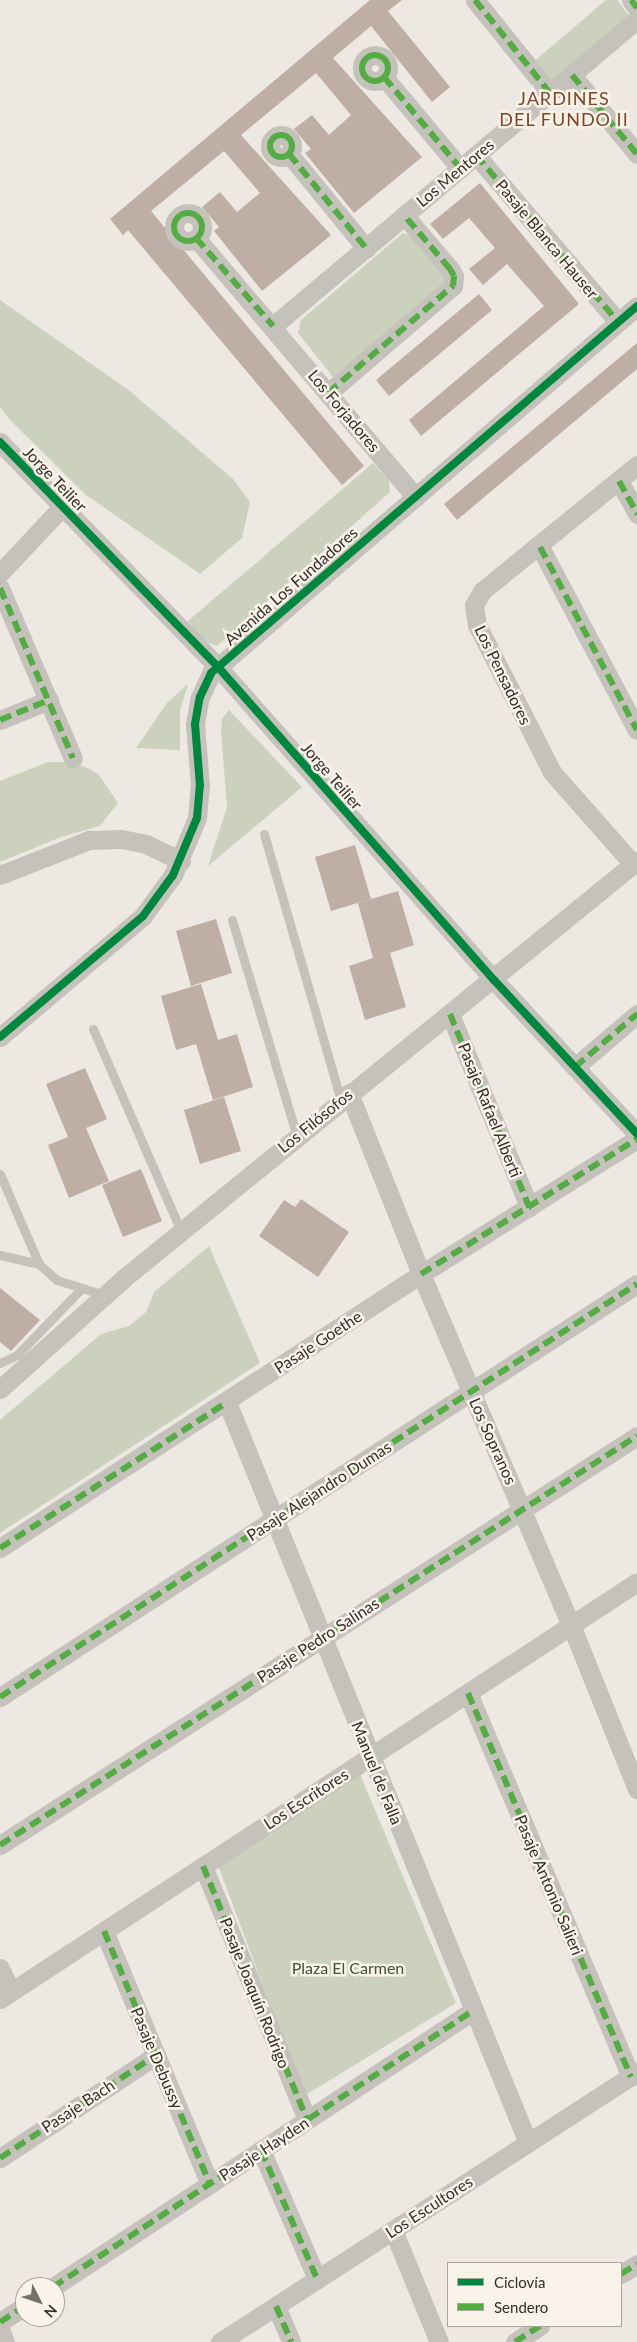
<!DOCTYPE html>
<html>
<head>
<meta charset="utf-8">
<style>
	body { margin:0 }
	#map { position:relative; width:637px; height:2342px; overflow:hidden; background:#ede8e2; font-family:Lato,sans-serif }
	div>[style] { position:absolute }
	.green>* { inset:0; background:#ccd1bd }
	.building>* { inset:0; background:#bfaea4 }
	.service>* { height:9px; margin:-4.5px; padding:0 4.5px; transform-origin:4.5px; border-radius:4.5px; background:#c5c1bb }
	.minor>* { height:19px; margin:-9.5px; padding:0 9.5px; transform-origin:9.5px; border-radius:9.5px; background:#c5c1bb }
	.minor>.ring { margin:-9.5px; padding:0; box-sizing:content-box; background:none; border:19px solid #c5c1bb; border-radius:50% }
	.quiet>* { height:6px; margin-top:-3px; transform-origin:0; background:repeating-linear-gradient(90deg,#55ab44 0 12px,transparent 0 18px) }
	.quiet>.ring { margin:-3px; padding:0; box-sizing:content-box; background:none; border:6px solid #55ab44; border-radius:50% }
	.cycleway>* { height:8px; margin:-4px; padding:0 4px; transform-origin:4px; border-radius:4px; background:#00873e }
	span { translate:-50% -50%; white-space:nowrap; text-align:center; line-height:1.15; -webkit-text-stroke:5px #f9f3ea; paint-order:stroke }
	.street-label { font-size:16px; color:#362e29 }
	.park-label { font-size:16px; color:#42532e }
	.neighbourhood-label { font-size:18px; color:#804427; letter-spacing:1px }
	.legend { position:absolute; left:447px; top:2262px; width:175px; height:65px; box-sizing:border-box; background:#f9f3ea; border:1px solid #aba49d; margin:0; padding:6px 9px; list-style:none; font-size:15px; color:#362e29 }
	.legend li { display:flex; align-items:center; gap:10px; height:25px }
	.legend b { width:25px; border:1px solid #aba49d }
	.north { position:absolute; left:15px; top:2277px; width:50px; height:50px; box-sizing:border-box; background:#f9f3ea; border:1px solid #aba49d; border-radius:50%; rotate:131deg; font-size:14px; font-weight:700; line-height:20px; text-align:center; color:#362e29 }
	.north::after { content:''; display:block; margin:auto; width:18px; height:22px; background:#766f6a; clip-path:polygon(50% 0,100% 100%,50% 72%,0 100%) }
</style>
</head>
<body>
<div id="map">
	<div class="green">
		<i style="clip-path:polygon(606px 0,617px 0,630px 17px,547px 86px,530px 65px)"></i>
		<i style="clip-path:polygon(403px 233px,413px 236px,446px 275px,447px 284px,333px 377px,298px 333px,301px 320px)"></i>
		<i style="clip-path:polygon(0 300px,130px 391px,233px 479px,250px 502px,242px 538px,200px 574px,86px 495px,9px 419px,0 407px)"></i>
		<i style="clip-path:polygon(373px 463px,389px 480px,390px 492px,217px 646px,201px 640px,188px 621px)"></i>
		<i style="clip-path:polygon(188px 684px,180px 711px,180px 750px,136px 748px,167px 703px)"></i>
		<i style="clip-path:polygon(229px 710px,302px 787px,208px 866px,227px 807px,221px 732px,222px 719px)"></i>
		<i style="clip-path:polygon(48px 762px,71px 762px,90px 769px,99px 775px,118px 803px,100px 826px,61px 837px,0 862px,0 781px)"></i>
		<i style="clip-path:polygon(209px 1246px,260px 1363px,0 1533px,0 1420px,101px 1334px,129px 1326px,146px 1312px,154px 1292px)"></i>
		<i style="clip-path:polygon(359px 1772px,456px 2003px,304px 2096px,218px 1865px)"></i>
	</div>
	<div class="building">
		<i style="clip-path:polygon(370px 0,402px 0,388px 11px,450px 87px,432px 102px,371px 26px,333px 58px,422px 157px,354px 213px,305px 153px,311px 149px,294px 129px,312px 115px,329px 135px,351px 115px,316px 73px,241px 135px,331px 235px,319px 245px,262px 291px,214px 231px,219px 227px,202px 207px,220px 192px,237px 212px,260px 193px,224px 151px,151px 211px,364px 466px,342px 485px,128px 230px,123px 235px,110px 219px)"></i>
		<i style="clip-path:polygon(480px 183px,579px 304px,421px 436px,409px 420px,544px 306px,507px 264px,483px 285px,469px 269px,495px 248px,469px 218px,443px 239px,430px 224px)"></i>
		<i style="clip-path:polygon(479px 294px,492px 310px,389px 396px,376px 380px)"></i>
		<i style="clip-path:polygon(637px 343px,637px 369px,457px 520px,444px 504px)"></i>
		<i style="clip-path:polygon(355px 845px,371px 899px,331px 911px,315px 857px)"></i>
		<i style="clip-path:polygon(398px 891px,414px 945px,390px 953px,406px 1007px,365px 1020px,349px 966px,373px 958px,358px 903px)"></i>
		<i style="clip-path:polygon(216px 919px,232px 973px,191px 986px,176px 931px)"></i>
		<i style="clip-path:polygon(201px 984px,218px 1040px,237px 1034px,253px 1087px,213px 1100px,196px 1044px,176px 1050px,161px 996px)"></i>
		<i style="clip-path:polygon(85px 1068px,107px 1119px,86px 1128px,109px 1181px,69px 1198px,48px 1145px,68px 1137px,46px 1084px)"></i>
		<i style="clip-path:polygon(224px 1097px,241px 1151px,200px 1164px,184px 1110px)"></i>
		<i style="clip-path:polygon(141px 1169px,162px 1221px,123px 1237px,102px 1185px)"></i>
		<i style="clip-path:polygon(301px 1199px,349px 1232px,318px 1277px,259px 1236px,284px 1200px,295px 1207px)"></i>
		<i style="clip-path:polygon(0 1288px,40px 1320px,11px 1351px,0 1342px)"></i>
	</div>
	<div class="service">
		<i style="left:264px;top:834px;width:277px;rotate:73.9deg"></i>
		<i style="left:232px;top:920px;width:226px;rotate:73.3deg"></i>
		<i style="left:93px;top:1029px;width:220px;rotate:66.5deg"></i>
		<i style="left:0;top:1174px;width:98px;rotate:66.6deg"></i>
		<i style="left:39px;top:1264px;width:24px;rotate:42deg"></i>
		<i style="left:57px;top:1280px;width:49px;rotate:17.7deg"></i>
		<i style="left:0;top:1255px;width:40px;rotate:13deg"></i>
		<i style="left:0;top:1363px;width:19px;rotate:-25deg"></i>
		<i style="left:17px;top:1355px;width:91px;rotate:-45.9deg"></i>
	</div>
	<div class="minor">
		<i style="left:475px;top:0;width:119px;rotate:51.1deg"></i>
		<i style="left:631px;top:0;width:10px;rotate:53deg"></i>
		<i class="ring" style="left:362px;top:55px;width:7px;height:7px"></i>
		<i style="left:572px;top:75px;width:102px;rotate:50.6deg"></i>
		<i style="left:384px;top:77px;width:119px;rotate:50.1deg"></i>
		<i class="ring" style="left:270px;top:135px;width:3px;height:3px"></i>
		<i style="left:289px;top:154px;width:122px;rotate:50.7deg"></i>
		<i style="left:476px;top:155px;width:219px;rotate:49.6deg"></i>
		<i class="ring" style="left:174px;top:213px;width:9px;height:9px"></i>
		<i style="left:196px;top:238px;width:340px;rotate:49.7deg"></i>
		<i style="left:273px;top:326px;width:476px;rotate:-40.1deg"></i>
		<i style="left:328px;top:393px;width:165px;rotate:-40.6deg"></i>
		<i style="left:453px;top:286px;width:10px;rotate:-84deg"></i>
		<i style="left:454px;top:276px;width:8px;rotate:-120deg"></i>
		<i style="left:450px;top:269px;width:71px;rotate:-130.4deg"></i>
		<i style="left:0;top:442px;width:313px;rotate:45.9deg"></i>
		<i style="left:218px;top:667px;width:417px;rotate:48.6deg"></i>
		<i style="left:494px;top:980px;width:210px;rotate:47.1deg"></i>
		<i style="left:619px;top:481px;width:38px;rotate:61deg"></i>
		<i style="left:540px;top:547px;width:207px;rotate:62.1deg"></i>
		<i style="left:0;top:573px;width:92px;rotate:-46.8deg"></i>
		<i style="left:0;top:588px;width:185px;rotate:66.8deg"></i>
		<i style="left:0;top:720px;width:53px;rotate:-22.2deg"></i>
		<i style="left:633px;top:864px;width:123px;rotate:-131.4deg"></i>
		<i style="left:552px;top:772px;width:165px;rotate:-117deg"></i>
		<i style="left:477px;top:625px;width:20px;rotate:-99deg"></i>
		<i style="left:474px;top:605px;width:16px;rotate:-60deg"></i>
		<i style="left:482px;top:591px;width:200px;rotate:-39.1deg"></i>
		<i style="left:0;top:875px;width:96px;rotate:-21.5deg"></i>
		<i style="left:89px;top:840px;width:32px;rotate:-2deg"></i>
		<i style="left:121px;top:839px;width:25px;rotate:11deg"></i>
		<i style="left:146px;top:844px;width:39px;rotate:26deg"></i>
		<i style="left:450px;top:1014px;width:209px;rotate:67.7deg"></i>
		<i style="left:0;top:1037px;width:187px;rotate:-40.2deg"></i>
		<i style="left:143px;top:916px;width:51px;rotate:-53.8deg"></i>
		<i style="left:173px;top:875px;width:62px;rotate:-67.2deg"></i>
		<i style="left:197px;top:818px;width:32px;rotate:-85deg"></i>
		<i style="left:200px;top:786px;width:62px;rotate:-94.6deg"></i>
		<i style="left:195px;top:724px;width:27px;rotate:-80deg"></i>
		<i style="left:200px;top:697px;width:26px;rotate:-65deg"></i>
		<i style="left:211px;top:673px;width:562px;rotate:-40.74deg"></i>
		<i style="left:575px;top:1067px;width:82px;rotate:-40.5deg"></i>
		<i style="left:349px;top:1093px;width:195px;rotate:68.3deg"></i>
		<i style="left:421px;top:1274px;width:382px;rotate:66.9deg"></i>
		<i style="left:571px;top:1625px;width:177px;rotate:68.1deg"></i>
		<i style="left:0;top:1389px;width:166px;rotate:-41.8deg"></i>
		<i style="left:124px;top:1278px;width:661px;rotate:-39.11deg"></i>
		<i style="left:227px;top:1402px;width:800px;rotate:67.89deg"></i>
		<i style="left:0;top:1548px;width:502px;rotate:-33.06deg"></i>
		<i style="left:421px;top:1274px;width:255px;rotate:-32deg"></i>
		<i style="left:468px;top:1693px;width:417px;rotate:67deg"></i>
		<i style="left:0;top:1697px;width:759px;rotate:-32.96deg"></i>
		<i style="left:0;top:1845px;width:757px;rotate:-32.7deg"></i>
		<i style="left:203px;top:1866px;width:274px;rotate:67.7deg"></i>
		<i style="left:104px;top:1931px;width:274px;rotate:67.3deg"></i>
		<i style="left:0;top:1968px;width:26px;rotate:65deg"></i>
		<i style="left:0;top:1999px;width:761px;rotate:-33.21deg"></i>
		<i style="left:261px;top:2150px;width:141px;rotate:66.5deg"></i>
		<i style="left:0;top:2158px;width:187px;rotate:-33.4deg"></i>
		<i style="left:393px;top:2230px;width:121px;rotate:67.7deg"></i>
		<i style="left:621px;top:2274px;width:19px;rotate:-32deg"></i>
		<i style="left:53px;top:2287px;width:504px;rotate:-33.34deg"></i>
		<i style="left:276px;top:2306px;width:39px;rotate:67deg"></i>
		<i style="left:0;top:2322px;width:30px;rotate:-33deg"></i>
		<i style="left:0;top:2329px;width:14px;rotate:69deg"></i>
		<i style="left:220px;top:2342px;width:497px;rotate:-32.9deg"></i>
		<i style="left:515px;top:2342px;width:30px;rotate:-33deg"></i>
	</div>
	<div class="quiet">
		<i style="left:475px;top:0;width:119px;rotate:51.1deg"></i>
		<i style="left:631px;top:0;width:10px;rotate:53deg"></i>
		<i class="ring" style="left:362px;top:55px;width:20px;height:20px"></i>
		<i style="left:572px;top:75px;width:102px;rotate:50.6deg"></i>
		<i style="left:384px;top:77px;width:119px;rotate:50.1deg"></i>
		<i class="ring" style="left:270px;top:135px;width:16px;height:16px"></i>
		<i style="left:289px;top:154px;width:122px;rotate:50.7deg"></i>
		<i style="left:476px;top:155px;width:219px;rotate:49.6deg"></i>
		<i class="ring" style="left:174px;top:213px;width:22px;height:22px"></i>
		<i style="left:196px;top:238px;width:117px;rotate:48.8deg"></i>
		<i style="left:328px;top:393px;width:165px;rotate:-40.6deg"></i>
		<i style="left:453px;top:286px;width:10px;rotate:-84deg"></i>
		<i style="left:454px;top:276px;width:8px;rotate:-120deg"></i>
		<i style="left:450px;top:269px;width:71px;rotate:-130.4deg"></i>
		<i style="left:619px;top:481px;width:38px;rotate:61deg"></i>
		<i style="left:540px;top:547px;width:207px;rotate:62.1deg"></i>
		<i style="left:0;top:588px;width:185px;rotate:66.8deg"></i>
		<i style="left:0;top:720px;width:53px;rotate:-22.2deg"></i>
		<i style="left:450px;top:1014px;width:209px;rotate:67.7deg"></i>
		<i style="left:575px;top:1067px;width:82px;rotate:-40.5deg"></i>
		<i style="left:421px;top:1274px;width:255px;rotate:-32deg"></i>
		<i style="left:0;top:1548px;width:270px;rotate:-32.7deg"></i>
		<i style="left:468px;top:1693px;width:417px;rotate:67deg"></i>
		<i style="left:0;top:1697px;width:759px;rotate:-32.96deg"></i>
		<i style="left:0;top:1845px;width:757px;rotate:-32.7deg"></i>
		<i style="left:203px;top:1866px;width:274px;rotate:67.7deg"></i>
		<i style="left:104px;top:1931px;width:274px;rotate:67.3deg"></i>
		<i style="left:261px;top:2150px;width:141px;rotate:66.5deg"></i>
		<i style="left:0;top:2158px;width:187px;rotate:-33.4deg"></i>
		<i style="left:621px;top:2274px;width:19px;rotate:-32deg"></i>
		<i style="left:53px;top:2287px;width:504px;rotate:-33.34deg"></i>
		<i style="left:276px;top:2306px;width:39px;rotate:67deg"></i>
		<i style="left:0;top:2322px;width:30px;rotate:-33deg"></i>
		<i style="left:515px;top:2342px;width:30px;rotate:-33deg"></i>
	</div>
	<div class="cycleway">
		<i style="left:0;top:442px;width:313px;rotate:45.9deg"></i>
		<i style="left:218px;top:667px;width:417px;rotate:48.6deg"></i>
		<i style="left:494px;top:980px;width:210px;rotate:47.1deg"></i>
		<i style="left:0;top:1037px;width:187px;rotate:-40.2deg"></i>
		<i style="left:143px;top:916px;width:51px;rotate:-53.8deg"></i>
		<i style="left:173px;top:875px;width:62px;rotate:-67.2deg"></i>
		<i style="left:197px;top:818px;width:32px;rotate:-85deg"></i>
		<i style="left:200px;top:786px;width:62px;rotate:-94.6deg"></i>
		<i style="left:195px;top:724px;width:27px;rotate:-80deg"></i>
		<i style="left:200px;top:697px;width:26px;rotate:-65deg"></i>
		<i style="left:211px;top:673px;width:562px;rotate:-40.74deg"></i>
	</div>
	<div class="street-label">
		<span style="left:455px;top:173px;rotate:-40deg">Los Mentores</span>
		<span style="left:547px;top:239px;rotate:50deg">Pasaje Blanca Hauser</span>
		<span style="left:344px;top:411px;rotate:50deg">Los Forjadores</span>
		<span style="left:55px;top:479px;rotate:46deg">Jorge Teilier</span>
		<span style="left:291px;top:586px;rotate:-41deg">Avenida Los Fundadores</span>
		<span style="left:503px;top:675px;rotate:64deg">Los Pensadores</span>
		<span style="left:332px;top:776px;rotate:49deg">Jorge Teilier</span>
		<span style="left:490px;top:1110px;rotate:68deg">Pasaje Rafael Alberti</span>
		<span style="left:315px;top:1121px;rotate:-39deg">Los Filósofos</span>
		<span style="left:318px;top:1342px;rotate:-33deg">Pasaje Goethe</span>
		<span style="left:493px;top:1441px;rotate:66deg">Los Sopranos</span>
		<span style="left:319px;top:1491px;rotate:-33deg">Pasaje Alejandro Dumas</span>
		<span style="left:318px;top:1640px;rotate:-33deg">Pasaje Pedro Salinas</span>
		<span style="left:377px;top:1773px;rotate:68deg">Manuel de Falla</span>
		<span style="left:306px;top:1799px;rotate:-33deg">Los Escritores</span>
		<span style="left:549px;top:1885px;rotate:67deg">Pasaje Antonio Salieri</span>
		<span style="left:255px;top:1993px;rotate:68deg">Pasaje Joaquín Rodrigo</span>
		<span style="left:157px;top:2058px;rotate:67deg">Pasaje Debussy</span>
		<span style="left:78px;top:2106px;rotate:-33deg">Pasaje Bach</span>
		<span style="left:264px;top:2149px;rotate:-33deg">Pasaje Hayden</span>
		<span style="left:429px;top:2207px;rotate:-33deg">Los Escultores</span>
	</div>
	<div class="park-label">
		<span style="left:348px;top:1968px">Plaza El Carmen</span>
	</div>
	<div class="neighbourhood-label">
		<span style="left:564px;top:109px">JARDINES<br>DEL FUNDO II</span>
	</div>
	<ul class="legend">
	<li><b style="height:6px;background:#00873e"></b>Ciclovía</li>
	<li><b style="height:6px;background:#55ab44"></b>Sendero</li>
	</ul>
	<div class="north">N</div>
</div>
</body>
</html>
